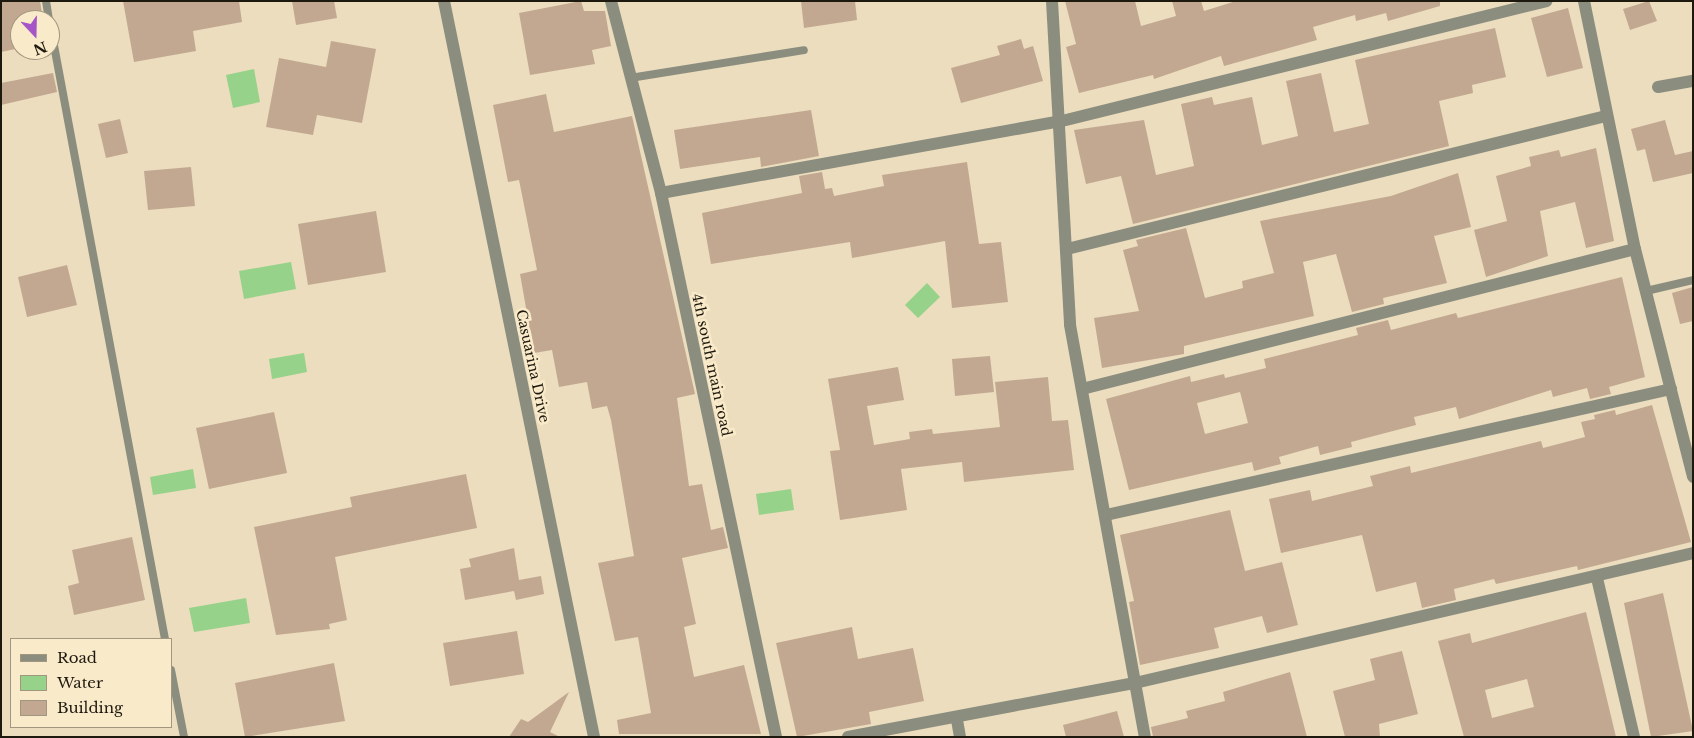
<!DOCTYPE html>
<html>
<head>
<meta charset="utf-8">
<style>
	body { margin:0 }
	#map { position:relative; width:1694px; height:738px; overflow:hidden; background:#ebddbd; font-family:"Libre Baskerville",serif }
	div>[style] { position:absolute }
	.water>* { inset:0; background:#97d28a }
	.building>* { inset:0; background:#c3a891 }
	.lane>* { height:8px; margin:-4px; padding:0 4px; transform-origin:4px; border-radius:4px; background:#8b8d7f }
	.street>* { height:12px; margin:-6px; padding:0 6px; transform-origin:6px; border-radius:6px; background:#8b8d7f }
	span { translate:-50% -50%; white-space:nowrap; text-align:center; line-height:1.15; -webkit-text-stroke:5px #f9eaca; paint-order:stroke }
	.street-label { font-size:14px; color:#1e190e }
	.frame { position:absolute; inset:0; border:2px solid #1e190e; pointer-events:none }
	.legend { position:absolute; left:10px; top:638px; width:162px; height:90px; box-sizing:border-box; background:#f9eaca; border:1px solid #a1967f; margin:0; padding:6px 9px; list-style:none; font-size:15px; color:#1e190e }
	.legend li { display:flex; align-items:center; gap:10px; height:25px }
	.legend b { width:25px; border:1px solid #a1967f }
	.north { position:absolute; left:10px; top:10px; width:50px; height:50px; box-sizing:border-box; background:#f9eaca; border:1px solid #a1967f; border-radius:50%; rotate:159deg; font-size:14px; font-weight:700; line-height:20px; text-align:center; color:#1e190e }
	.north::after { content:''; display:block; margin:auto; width:18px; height:22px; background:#a555c6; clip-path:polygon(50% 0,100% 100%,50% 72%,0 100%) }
</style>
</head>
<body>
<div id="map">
	<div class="water">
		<i style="clip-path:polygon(254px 69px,260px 102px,233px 108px,226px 75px)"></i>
		<i style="clip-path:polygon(291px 262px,296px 289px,244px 299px,239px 271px)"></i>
		<i style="clip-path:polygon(927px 283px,940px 297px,918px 318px,905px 305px)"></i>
		<i style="clip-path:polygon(304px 353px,307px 372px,272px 379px,269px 359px)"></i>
		<i style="clip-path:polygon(193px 469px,196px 488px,153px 495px,150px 477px)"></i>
		<i style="clip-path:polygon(791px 489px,794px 510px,759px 515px,756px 494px)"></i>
		<i style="clip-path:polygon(246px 598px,250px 623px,194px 632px,189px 608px)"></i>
	</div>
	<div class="building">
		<i style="clip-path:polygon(1px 1px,40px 1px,43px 20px,20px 20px,20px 48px,1px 52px)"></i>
		<i style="clip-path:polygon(123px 1px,239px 1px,242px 22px,193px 31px,196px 51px,134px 62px)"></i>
		<i style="clip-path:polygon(292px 1px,334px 1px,337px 18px,296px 25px)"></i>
		<i style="clip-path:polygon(581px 1px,584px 11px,605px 11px,611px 46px,592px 50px,595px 64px,530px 75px,519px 13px)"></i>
		<i style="clip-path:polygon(801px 1px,855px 1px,857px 20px,804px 28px)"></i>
		<i style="clip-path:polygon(1065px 1px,1135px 1px,1141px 26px,1176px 16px,1172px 1px,1201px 1px,1204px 11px,1236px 1px,1440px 1px,1440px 6px,1388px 21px,1386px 13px,1356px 21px,1355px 15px,1313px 27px,1317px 40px,1224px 66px,1221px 56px,1154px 79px,1153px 75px,1079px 93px,1066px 47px,1076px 44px)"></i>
		<i style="clip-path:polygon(1649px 1px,1657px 21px,1630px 30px,1623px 9px)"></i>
		<i style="clip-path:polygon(1568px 8px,1583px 68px,1547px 77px,1531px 18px)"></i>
		<i style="clip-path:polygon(1495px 28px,1506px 77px,1472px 85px,1473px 93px,1439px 101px,1449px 146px,1133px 224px,1121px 176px,1086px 184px,1074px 130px,1144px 120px,1156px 175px,1194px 166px,1181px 104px,1212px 97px,1214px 105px,1252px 97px,1262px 145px,1298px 136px,1286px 81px,1321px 73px,1334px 132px,1369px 124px,1355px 60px)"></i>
		<i style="clip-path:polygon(1021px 39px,1024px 49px,1033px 46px,1043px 81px,961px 103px,951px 68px,1000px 55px,997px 46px)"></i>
		<i style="clip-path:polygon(331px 41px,376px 49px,362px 123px,317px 115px,313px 135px,266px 127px,279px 58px,326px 67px)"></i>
		<i style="clip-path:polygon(53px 73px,57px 92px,1px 105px,1px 83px)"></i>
		<i style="clip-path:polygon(546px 94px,554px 132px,632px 116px,695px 394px,677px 398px,689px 486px,702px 484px,711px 530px,723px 527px,728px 548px,682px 558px,696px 624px,684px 627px,694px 677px,744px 665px,761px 734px,619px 734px,617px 720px,651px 713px,638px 637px,615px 641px,598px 563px,634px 556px,611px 420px,607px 406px,592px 409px,587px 382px,559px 387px,552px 350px,534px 353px,520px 274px,537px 270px,519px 180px,508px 182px,493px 105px)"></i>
		<i style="clip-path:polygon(811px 110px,819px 156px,761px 167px,760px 157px,680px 169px,674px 130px)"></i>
		<i style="clip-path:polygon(120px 119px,128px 153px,106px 158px,98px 124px)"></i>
		<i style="clip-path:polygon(1665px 120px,1675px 155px,1693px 151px,1693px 173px,1653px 182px,1645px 149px,1637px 151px,1631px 129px)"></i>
		<i style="clip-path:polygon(1596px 148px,1614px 241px,1586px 248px,1575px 202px,1540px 211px,1548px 256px,1486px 277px,1474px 230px,1507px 221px,1496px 176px,1531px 166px,1529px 157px,1559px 150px,1561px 157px)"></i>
		<i style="clip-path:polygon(967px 162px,979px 244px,1001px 242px,1008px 302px,952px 308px,945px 241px,852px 258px,850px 242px,711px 264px,702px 213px,802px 193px,799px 176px,822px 172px,825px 189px,832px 188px,834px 196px,884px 186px,882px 175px)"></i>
		<i style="clip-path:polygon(191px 167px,195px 206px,148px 210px,144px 171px)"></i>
		<i style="clip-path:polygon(1458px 173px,1471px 227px,1434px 236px,1447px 283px,1383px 298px,1384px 304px,1352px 312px,1336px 254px,1303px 262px,1314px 316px,1184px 346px,1184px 354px,1102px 368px,1094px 318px,1139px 311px,1123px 250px,1138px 246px,1136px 240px,1186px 228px,1205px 298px,1243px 288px,1242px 281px,1274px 273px,1260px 221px,1391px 196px)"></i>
		<i style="clip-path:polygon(376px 211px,386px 272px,308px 285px,298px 224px)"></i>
		<i style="clip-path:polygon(67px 265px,77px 305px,27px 317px,18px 277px)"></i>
		<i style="clip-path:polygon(evenodd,1622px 277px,1645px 377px,1609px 387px,1611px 394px,1590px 399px,1587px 388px,1553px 397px,1551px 390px,1459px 419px,1456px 407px,1414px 417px,1416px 425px,1351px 442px,1352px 447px,1320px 455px,1318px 446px,1279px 457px,1281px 464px,1254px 471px,1252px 462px,1129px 490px,1106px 399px,1190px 376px,1191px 382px,1224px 374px,1225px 378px,1266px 368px,1264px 359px,1358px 335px,1356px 328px,1388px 320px,1391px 330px,1456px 313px,1458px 318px,1622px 277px,1240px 392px,1248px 423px,1205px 434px,1197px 403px,1240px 392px)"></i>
		<i style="clip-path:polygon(1693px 287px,1693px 321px,1680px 324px,1672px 293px)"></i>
		<i style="clip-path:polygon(990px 356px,994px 392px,955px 396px,952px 359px)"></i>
		<i style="clip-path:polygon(898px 367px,904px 400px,867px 406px,874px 445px,910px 439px,909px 432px,932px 429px,933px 434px,1000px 427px,995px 382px,1048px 377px,1052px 421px,1068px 420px,1074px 470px,964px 482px,962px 462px,901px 469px,907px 510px,840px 520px,830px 451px,840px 450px,828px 379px)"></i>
		<i style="clip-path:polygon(1652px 405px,1691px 542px,1578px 570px,1577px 566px,1496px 584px,1494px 579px,1454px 589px,1456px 600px,1422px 608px,1416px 582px,1376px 592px,1362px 535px,1281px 553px,1269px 499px,1310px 490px,1312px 501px,1373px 486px,1370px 476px,1410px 466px,1411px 473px,1541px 441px,1543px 448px,1585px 437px,1581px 422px,1595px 419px,1594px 415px,1615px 410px,1616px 415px)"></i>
		<i style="clip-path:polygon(274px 412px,287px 473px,209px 489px,196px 428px)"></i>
		<i style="clip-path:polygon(466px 474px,477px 528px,335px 557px,347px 620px,329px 624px,330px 629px,276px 635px,254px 527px,352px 507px,350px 497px)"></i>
		<i style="clip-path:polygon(1230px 510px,1245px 571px,1282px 562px,1298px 625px,1267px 633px,1262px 616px,1214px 628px,1219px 648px,1140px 665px,1129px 602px,1134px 601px,1120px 535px)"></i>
		<i style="clip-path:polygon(132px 537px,145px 600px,74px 615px,68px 586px,79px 583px,72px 550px)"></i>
		<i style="clip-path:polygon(514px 548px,519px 580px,541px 576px,544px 594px,516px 600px,514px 591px,465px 600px,460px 569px,471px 567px,469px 559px)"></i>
		<i style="clip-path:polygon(1663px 593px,1693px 731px,1651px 737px,1624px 603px)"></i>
		<i style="clip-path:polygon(evenodd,1586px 612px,1616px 737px,1464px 737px,1438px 641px,1470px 633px,1472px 643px,1586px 612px,1527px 679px,1534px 707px,1492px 718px,1485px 690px,1527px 679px)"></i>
		<i style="clip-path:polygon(852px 627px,858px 659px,913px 648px,924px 701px,869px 712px,871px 724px,797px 737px,776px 643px)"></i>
		<i style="clip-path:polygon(517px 631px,524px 674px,450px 686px,443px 643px)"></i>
		<i style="clip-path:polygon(1402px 651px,1418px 714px,1379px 724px,1380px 737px,1345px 737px,1333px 691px,1375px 680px,1370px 659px)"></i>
		<i style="clip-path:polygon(334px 663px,345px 721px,245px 737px,235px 683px)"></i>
		<i style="clip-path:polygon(1290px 672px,1307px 737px,1153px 737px,1151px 727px,1188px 718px,1186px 711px,1225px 701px,1223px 692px)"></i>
		<i style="clip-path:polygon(569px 692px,550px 732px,560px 737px,509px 737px,521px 719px,528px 722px)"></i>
		<i style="clip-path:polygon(1117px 711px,1124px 737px,1066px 737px,1063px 725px)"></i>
	</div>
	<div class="lane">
		<i style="left:46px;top:1px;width:19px;rotate:81deg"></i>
		<i style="left:50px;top:24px;width:626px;rotate:79.41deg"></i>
		<i style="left:630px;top:78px;width:176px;rotate:-9.1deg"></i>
		<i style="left:1646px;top:291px;width:48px;rotate:-13.2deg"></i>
		<i style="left:171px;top:670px;width:68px;rotate:79deg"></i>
	</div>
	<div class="street">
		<i style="left:444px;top:1px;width:751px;rotate:78.48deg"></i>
		<i style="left:611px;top:1px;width:198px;rotate:75.4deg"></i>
		<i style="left:661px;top:193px;width:556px;rotate:78.06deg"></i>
		<i style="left:1052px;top:1px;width:324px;rotate:86.8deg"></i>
		<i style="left:1070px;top:325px;width:419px;rotate:79.7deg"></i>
		<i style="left:1584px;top:1px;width:253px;rotate:78.4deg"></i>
		<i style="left:1635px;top:249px;width:235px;rotate:75.7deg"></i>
		<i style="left:1658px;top:87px;width:36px;rotate:-10deg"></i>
		<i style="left:661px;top:193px;width:407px;rotate:-10.2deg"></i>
		<i style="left:1062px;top:121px;width:499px;rotate:-13.9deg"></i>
		<i style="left:1067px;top:249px;width:555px;rotate:-13.86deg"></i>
		<i style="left:1082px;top:389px;width:570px;rotate:-14.21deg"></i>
		<i style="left:1106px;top:515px;width:579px;rotate:-12.57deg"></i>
		<i style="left:1597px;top:578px;width:163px;rotate:76.9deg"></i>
		<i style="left:957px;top:720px;width:17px;rotate:80deg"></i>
		<i style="left:848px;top:737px;width:292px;rotate:-10.7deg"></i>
		<i style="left:1135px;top:683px;width:573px;rotate:-13.11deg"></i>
	</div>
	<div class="street-label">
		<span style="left:712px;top:365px;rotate:78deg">4th south main road</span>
		<span style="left:533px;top:366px;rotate:78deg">Casuarina Drive</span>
	</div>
	<div class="frame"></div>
	<ul class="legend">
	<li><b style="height:6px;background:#8b8d7f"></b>Road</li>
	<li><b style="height:14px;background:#97d28a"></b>Water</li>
	<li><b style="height:14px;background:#c3a891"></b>Building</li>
	</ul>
	<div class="north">N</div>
</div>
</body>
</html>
